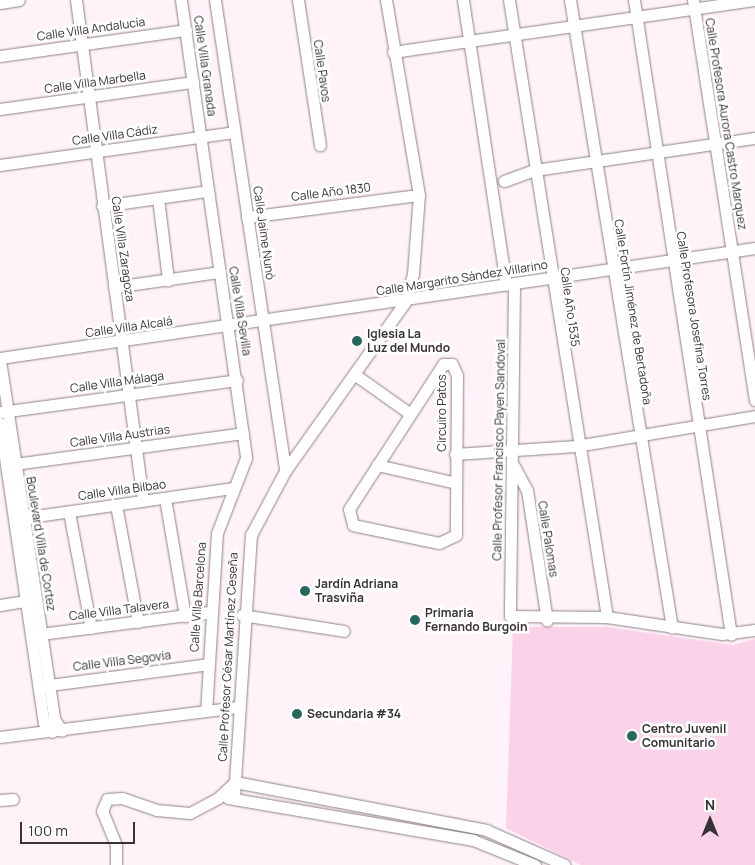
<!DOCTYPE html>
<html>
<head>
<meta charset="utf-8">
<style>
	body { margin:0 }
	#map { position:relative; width:755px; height:865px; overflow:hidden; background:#fff3f9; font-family:Manrope,sans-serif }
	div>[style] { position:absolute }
	.green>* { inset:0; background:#fbd3e8 }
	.roads { filter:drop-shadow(0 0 1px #8e8188) drop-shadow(0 0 1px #8e8188) }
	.minor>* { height:11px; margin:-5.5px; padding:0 5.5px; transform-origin:5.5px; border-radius:5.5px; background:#fff }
	.dots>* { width:14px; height:14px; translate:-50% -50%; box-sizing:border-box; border:2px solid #fff; border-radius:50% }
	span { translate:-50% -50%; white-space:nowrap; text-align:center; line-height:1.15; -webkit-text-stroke:5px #fff; paint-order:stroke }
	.street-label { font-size:12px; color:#383235 }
	.poi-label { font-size:12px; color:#383235; font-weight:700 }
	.left { translate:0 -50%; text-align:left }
	.north { position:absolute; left:685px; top:795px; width:50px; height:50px; -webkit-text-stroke:4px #fff; paint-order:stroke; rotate:0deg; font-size:14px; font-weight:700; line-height:20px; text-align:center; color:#383235 }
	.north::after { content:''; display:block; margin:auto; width:18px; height:22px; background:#383235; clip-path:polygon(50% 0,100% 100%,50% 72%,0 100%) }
	.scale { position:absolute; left:20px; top:822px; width:115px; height:22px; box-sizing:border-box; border:2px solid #383235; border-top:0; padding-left:6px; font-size:15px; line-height:18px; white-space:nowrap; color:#383235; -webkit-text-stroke:4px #fff; paint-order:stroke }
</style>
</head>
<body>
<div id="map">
	<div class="green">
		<i style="clip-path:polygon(513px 627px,607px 627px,733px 645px,755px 639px,755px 865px,581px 865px,506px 828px)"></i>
	</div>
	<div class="roads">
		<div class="minor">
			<i style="left:76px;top:0;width:505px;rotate:82.38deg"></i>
			<i style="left:181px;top:0;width:463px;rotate:81.9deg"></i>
			<i style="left:246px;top:458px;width:80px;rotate:111.1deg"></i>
			<i style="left:217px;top:533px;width:178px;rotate:93.5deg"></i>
			<i style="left:215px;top:0;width:476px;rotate:81.5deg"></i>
			<i style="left:298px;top:0;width:147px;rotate:81.4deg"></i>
			<i style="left:463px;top:0;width:288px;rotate:81.4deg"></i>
			<i style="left:509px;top:0;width:625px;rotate:80.97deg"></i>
			<i style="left:570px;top:0;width:636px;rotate:80.77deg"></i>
			<i style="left:634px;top:0;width:642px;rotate:81.31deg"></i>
			<i style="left:693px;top:0;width:405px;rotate:81.2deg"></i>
			<i style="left:0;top:3px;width:19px;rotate:-9deg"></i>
			<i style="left:393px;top:52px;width:366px;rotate:-8.2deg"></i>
			<i style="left:0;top:56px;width:188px;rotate:-8deg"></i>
			<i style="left:0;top:109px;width:195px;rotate:-8deg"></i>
			<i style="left:0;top:165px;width:236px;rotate:-8deg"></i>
			<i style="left:504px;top:181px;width:33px;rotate:-20deg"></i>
			<i style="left:535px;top:170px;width:222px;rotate:-8.3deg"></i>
			<i style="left:158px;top:198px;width:83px;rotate:83deg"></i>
			<i style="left:102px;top:206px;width:107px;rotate:-8.1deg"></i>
			<i style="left:247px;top:217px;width:173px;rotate:-7.3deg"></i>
			<i style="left:514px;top:284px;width:332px;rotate:90.7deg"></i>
			<i style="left:510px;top:616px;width:97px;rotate:0.6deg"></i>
			<i style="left:607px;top:617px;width:116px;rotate:8.4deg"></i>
			<i style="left:722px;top:634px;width:33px;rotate:-7deg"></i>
			<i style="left:114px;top:287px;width:107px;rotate:-8.1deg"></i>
			<i style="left:0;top:358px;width:763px;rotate:-8.29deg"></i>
			<i style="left:0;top:360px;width:363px;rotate:81.4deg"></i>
			<i style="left:54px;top:719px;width:14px;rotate:56deg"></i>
			<i style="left:443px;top:364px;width:9px"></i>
			<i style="left:452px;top:364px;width:12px;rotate:66deg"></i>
			<i style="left:457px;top:375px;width:160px;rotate:90.4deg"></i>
			<i style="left:456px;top:535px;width:19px;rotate:155deg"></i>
			<i style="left:439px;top:543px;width:88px;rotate:-168.2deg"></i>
			<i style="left:353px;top:525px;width:16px;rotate:-104deg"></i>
			<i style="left:349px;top:509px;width:173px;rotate:-57deg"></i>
			<i style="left:354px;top:374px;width:67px;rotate:35.3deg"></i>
			<i style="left:1px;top:412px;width:238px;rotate:-7.7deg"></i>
			<i style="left:0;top:423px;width:303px;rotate:81.7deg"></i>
			<i style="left:44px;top:723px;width:12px;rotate:48deg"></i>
			<i style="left:455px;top:454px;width:121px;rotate:-3.8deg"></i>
			<i style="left:576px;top:446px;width:181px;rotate:-9.5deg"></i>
			<i style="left:7px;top:465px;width:238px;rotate:-7.7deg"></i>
			<i style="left:377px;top:465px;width:81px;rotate:12.8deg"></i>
			<i style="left:514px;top:466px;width:27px;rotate:62deg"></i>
			<i style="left:527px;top:490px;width:132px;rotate:81.3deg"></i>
			<i style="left:165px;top:498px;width:120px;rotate:80.4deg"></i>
			<i style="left:116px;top:505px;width:119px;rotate:79.4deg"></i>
			<i style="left:69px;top:512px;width:118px;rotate:79.3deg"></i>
			<i style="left:15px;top:519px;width:221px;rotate:-8.1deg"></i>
			<i style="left:0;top:605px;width:26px;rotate:-9deg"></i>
			<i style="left:242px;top:615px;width:103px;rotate:8.9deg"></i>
			<i style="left:33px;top:635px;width:178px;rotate:-7.4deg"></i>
			<i style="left:42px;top:686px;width:167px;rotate:-7.5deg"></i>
			<i style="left:0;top:737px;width:240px;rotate:-7.2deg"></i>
			<i style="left:234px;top:797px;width:263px;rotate:-86.3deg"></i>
			<i style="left:251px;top:535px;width:72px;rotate:-62deg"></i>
			<i style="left:285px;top:471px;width:207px;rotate:-54.6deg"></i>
			<i style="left:405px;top:302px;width:29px;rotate:-74deg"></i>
			<i style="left:413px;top:274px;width:79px;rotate:-85.7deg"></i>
			<i style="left:419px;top:195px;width:198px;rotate:-99.6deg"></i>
			<i style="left:228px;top:798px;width:249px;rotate:9.7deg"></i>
			<i style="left:473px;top:840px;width:67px;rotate:22deg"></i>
			<i style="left:0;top:800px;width:13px;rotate:-4deg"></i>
			<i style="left:116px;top:865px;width:20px;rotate:-90deg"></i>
			<i style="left:116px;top:845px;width:37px;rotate:-112deg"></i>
			<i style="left:102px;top:811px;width:13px;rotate:-67deg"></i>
			<i style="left:107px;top:799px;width:15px;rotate:-4deg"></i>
			<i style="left:122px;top:798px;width:36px;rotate:19deg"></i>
			<i style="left:156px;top:810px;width:34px;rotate:5deg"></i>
			<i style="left:190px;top:813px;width:32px;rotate:-28deg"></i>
			<i style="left:218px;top:798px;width:23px;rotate:-43deg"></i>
			<i style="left:235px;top:782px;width:256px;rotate:10.8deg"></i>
			<i style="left:486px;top:830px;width:86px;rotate:23.9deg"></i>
		</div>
	</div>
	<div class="dots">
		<i style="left:357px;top:341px;background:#24695c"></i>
		<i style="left:305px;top:591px;background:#24695c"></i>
		<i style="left:415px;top:620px;background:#24695c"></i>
		<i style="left:297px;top:714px;background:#24695c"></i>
		<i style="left:632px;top:736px;background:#24695c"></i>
	</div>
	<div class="street-label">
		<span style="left:91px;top:29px;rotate:-8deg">Calle Villa Andalucía</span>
		<span style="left:205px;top:66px;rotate:82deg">Calle Villa Granada</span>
		<span style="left:322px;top:71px;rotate:82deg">Calle Pavos</span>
		<span style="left:95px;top:82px;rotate:-8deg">Calle Villa Marbella</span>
		<span style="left:726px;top:124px;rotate:81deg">Calle Profesora Aurora Castro Marquez</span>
		<span style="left:115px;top:135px;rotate:-8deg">Calle Villa Cádiz</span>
		<span style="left:331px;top:192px;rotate:-7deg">Calle Año 1830</span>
		<span style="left:264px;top:233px;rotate:82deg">Calle Jaime Nunó</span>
		<span style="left:123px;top:249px;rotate:82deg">Calle Villa Zaragoza</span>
		<span style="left:462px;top:278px;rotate:-9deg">Calle Margarito Sández Villarino</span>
		<span style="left:570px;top:307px;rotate:82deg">Calle Año 1535</span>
		<span style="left:240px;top:311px;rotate:81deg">Calle Villa Sevilla</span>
		<span style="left:633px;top:312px;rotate:81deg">Calle Fortín Jiménez de Bertadoña</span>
		<span style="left:694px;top:316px;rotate:81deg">Calle Profesora Josefina Torres</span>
		<span style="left:129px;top:327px;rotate:-8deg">Calle Villa Alcalá</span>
		<span style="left:117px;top:382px;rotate:-8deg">Calle Villa Málaga</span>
		<span style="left:442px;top:413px;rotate:-90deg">Circuiro Patos</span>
		<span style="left:120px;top:436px;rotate:-8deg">Calle Villa Austrias</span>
		<span style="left:499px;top:450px;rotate:-89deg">Calle Profesor Francisco Payen Sandoval</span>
		<span style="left:122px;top:490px;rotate:-8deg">Calle Villa Bilbao</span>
		<span style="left:548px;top:539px;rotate:81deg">Calle Palomas</span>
		<span style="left:41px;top:544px;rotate:81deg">Boulevard Villa de Cortez</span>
		<span style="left:198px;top:597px;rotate:-86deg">Calle Villa Barcelona</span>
		<span style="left:119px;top:610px;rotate:-7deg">Calle Villa Talavera</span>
		<span style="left:228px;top:657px;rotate:-87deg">Calle Profesor César Martínez Ceseña</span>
		<span style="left:122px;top:661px;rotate:-7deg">Calle Villa Segovia</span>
	</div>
	<div class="poi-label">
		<span class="left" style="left:367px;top:341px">Iglesia La<br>Luz del Mundo</span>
		<span class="left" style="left:315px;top:591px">Jardín Adriana<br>Trasviña</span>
		<span class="left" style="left:425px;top:620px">Primaria<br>Fernando Burgoin</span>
		<span class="left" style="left:307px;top:714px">Secundaria #34</span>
		<span class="left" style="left:642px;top:736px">Centro Juvenil<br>Comunitario</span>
	</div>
	<div class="north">N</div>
	<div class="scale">100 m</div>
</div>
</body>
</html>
